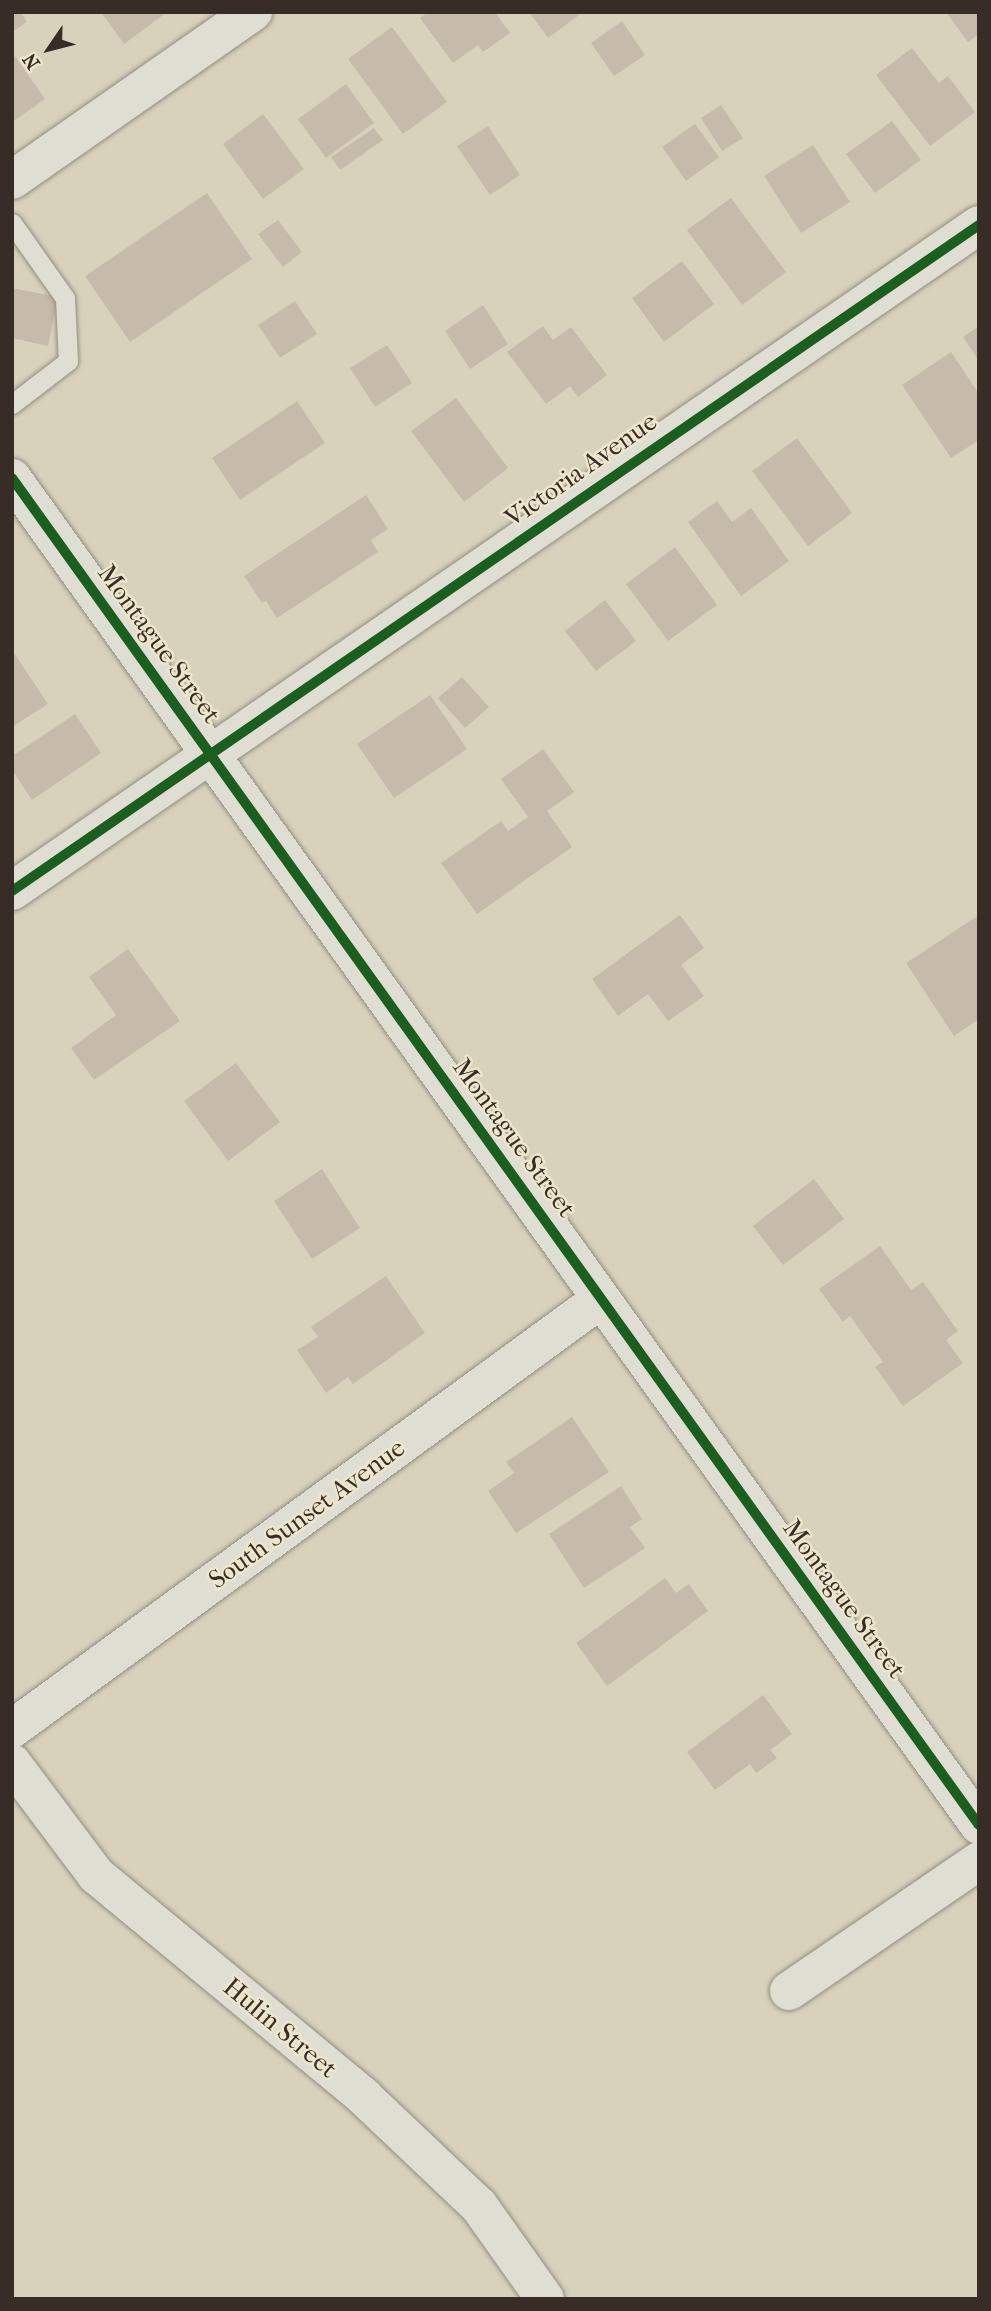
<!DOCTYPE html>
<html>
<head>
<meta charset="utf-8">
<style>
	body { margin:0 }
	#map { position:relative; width:991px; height:2311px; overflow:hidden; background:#d8d2bc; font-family:"IM FELL French Canon",serif }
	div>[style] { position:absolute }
	.building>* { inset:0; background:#c6bbaa }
	.roads { filter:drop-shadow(0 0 2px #938e81) drop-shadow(0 0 2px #938e81) }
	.lane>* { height:19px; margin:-9.5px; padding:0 9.5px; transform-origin:9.5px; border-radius:9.5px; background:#e0ded3 }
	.street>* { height:38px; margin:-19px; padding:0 19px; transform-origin:19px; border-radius:19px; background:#e0ded3 }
	.secondary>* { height:38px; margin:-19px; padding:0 19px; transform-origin:19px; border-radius:19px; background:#e0ded3 }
	.cycleway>* { height:10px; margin:-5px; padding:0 5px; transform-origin:5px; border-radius:5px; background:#1b5e20 }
	span { translate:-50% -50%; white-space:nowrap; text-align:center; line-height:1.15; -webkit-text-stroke:5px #ede6cc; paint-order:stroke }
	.street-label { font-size:26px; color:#382c26 }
	.frame { position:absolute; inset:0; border:14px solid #382c26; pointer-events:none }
	.north { position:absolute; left:14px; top:14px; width:70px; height:70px; -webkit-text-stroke:5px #ede6cc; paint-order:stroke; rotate:235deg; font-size:19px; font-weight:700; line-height:28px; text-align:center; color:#382c26 }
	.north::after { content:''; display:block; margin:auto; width:24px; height:32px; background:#382c26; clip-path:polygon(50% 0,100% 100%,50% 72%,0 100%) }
</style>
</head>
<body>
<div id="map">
	<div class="building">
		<i style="clip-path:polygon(12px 12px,21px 12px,27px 22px,12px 32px)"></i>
		<i style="clip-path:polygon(101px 12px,167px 12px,124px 44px)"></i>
		<i style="clip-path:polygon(428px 12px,495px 12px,510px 33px,483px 52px,478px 45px,453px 63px,420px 18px)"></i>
		<i style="clip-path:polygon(529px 12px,583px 12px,548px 38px)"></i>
		<i style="clip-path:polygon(946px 12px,979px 12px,979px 34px,968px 42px)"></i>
		<i style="clip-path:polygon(622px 21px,645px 55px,614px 76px,591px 43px)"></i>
		<i style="clip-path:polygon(392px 27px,447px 102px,403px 134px,348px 59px)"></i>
		<i style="clip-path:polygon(912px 48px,939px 83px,948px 76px,975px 112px,930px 146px,876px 75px)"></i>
		<i style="clip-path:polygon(15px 56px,45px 99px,12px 122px,12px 58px)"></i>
		<i style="clip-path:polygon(346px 84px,374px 123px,326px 158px,298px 119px)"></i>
		<i style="clip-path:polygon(721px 105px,743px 138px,722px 151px,701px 118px)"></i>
		<i style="clip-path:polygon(263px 114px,304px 169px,263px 199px,223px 144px)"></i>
		<i style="clip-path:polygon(892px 121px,921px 160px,875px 193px,846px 154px)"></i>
		<i style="clip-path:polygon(695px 124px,719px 157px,686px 181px,662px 147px)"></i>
		<i style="clip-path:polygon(488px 126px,520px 175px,490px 195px,457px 146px)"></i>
		<i style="clip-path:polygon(374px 128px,383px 140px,340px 170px,331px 157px)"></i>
		<i style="clip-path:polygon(813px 145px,850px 202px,801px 233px,764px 176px)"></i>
		<i style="clip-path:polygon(207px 193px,252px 259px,130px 342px,85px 276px)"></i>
		<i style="clip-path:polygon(731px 198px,786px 272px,742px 305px,687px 230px)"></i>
		<i style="clip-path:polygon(278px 220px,302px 252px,283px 267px,258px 234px)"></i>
		<i style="clip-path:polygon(682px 261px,714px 304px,664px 342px,632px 298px)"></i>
		<i style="clip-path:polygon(12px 288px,58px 297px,48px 346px,12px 338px)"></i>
		<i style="clip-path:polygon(295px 301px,317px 334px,280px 358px,258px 325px)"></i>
		<i style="clip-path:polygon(483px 305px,508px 344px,470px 369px,445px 331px)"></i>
		<i style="clip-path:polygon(543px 326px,553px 340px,571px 327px,607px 375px,578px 397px,570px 386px,546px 404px,507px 352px)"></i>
		<i style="clip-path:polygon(979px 326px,979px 361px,963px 337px)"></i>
		<i style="clip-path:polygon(387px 345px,412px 383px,375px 407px,350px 368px)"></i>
		<i style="clip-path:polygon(951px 352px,979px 394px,979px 440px,951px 458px,902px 385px)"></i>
		<i style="clip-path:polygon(456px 398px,508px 468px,464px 502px,411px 431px)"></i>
		<i style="clip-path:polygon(297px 401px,325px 443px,240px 500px,212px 458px)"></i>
		<i style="clip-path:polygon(797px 438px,852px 513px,808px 546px,752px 471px)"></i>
		<i style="clip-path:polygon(366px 495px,388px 529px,371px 540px,378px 552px,277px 618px,266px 601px,262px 603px,244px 576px)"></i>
		<i style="clip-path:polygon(717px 501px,732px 522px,751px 508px,789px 561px,741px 596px,688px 522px)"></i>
		<i style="clip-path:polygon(675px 547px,717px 605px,668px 641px,626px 584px)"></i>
		<i style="clip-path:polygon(605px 600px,636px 641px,596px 671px,565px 631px)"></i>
		<i style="clip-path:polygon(12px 650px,48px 704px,12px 727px)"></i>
		<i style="clip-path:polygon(462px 677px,489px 707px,465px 728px,438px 698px)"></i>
		<i style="clip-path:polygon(430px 695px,467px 749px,394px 798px,357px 744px)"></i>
		<i style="clip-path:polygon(75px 714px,101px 753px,32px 800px,12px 770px,12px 756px)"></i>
		<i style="clip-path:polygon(543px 749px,574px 792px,547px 811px,572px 847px,477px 914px,441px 863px,501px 821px,508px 831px,528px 817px,501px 779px)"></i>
		<i style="clip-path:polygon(680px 915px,704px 948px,681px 965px,704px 996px,668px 1021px,648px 994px,618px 1016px,592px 979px)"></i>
		<i style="clip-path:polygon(979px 915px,979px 1019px,954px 1036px,906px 963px)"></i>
		<i style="clip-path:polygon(128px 949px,180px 1021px,94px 1080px,71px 1048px,116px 1015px,89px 977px)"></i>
		<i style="clip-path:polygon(236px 1063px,280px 1122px,228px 1161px,184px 1101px)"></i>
		<i style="clip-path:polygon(322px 1169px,360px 1228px,312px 1259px,274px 1201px)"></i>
		<i style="clip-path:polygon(814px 1179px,844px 1219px,783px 1265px,753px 1226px)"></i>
		<i style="clip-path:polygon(880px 1246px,911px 1290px,923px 1282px,958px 1331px,946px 1340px,963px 1363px,903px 1406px,875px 1367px,883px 1362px,850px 1316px,843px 1322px,819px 1289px)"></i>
		<i style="clip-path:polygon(386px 1276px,425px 1333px,353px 1384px,348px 1377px,326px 1393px,297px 1350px,318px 1337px,311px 1327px)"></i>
		<i style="clip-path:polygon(572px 1417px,609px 1472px,516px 1533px,488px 1491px,514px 1473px,506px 1462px)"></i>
		<i style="clip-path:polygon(621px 1486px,642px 1519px,630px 1527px,645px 1548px,584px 1588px,549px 1534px)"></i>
		<i style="clip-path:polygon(665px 1578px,676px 1593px,689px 1584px,708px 1611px,607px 1686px,576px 1643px)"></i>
		<i style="clip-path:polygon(763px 1695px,792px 1734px,770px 1750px,777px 1758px,756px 1773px,750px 1764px,715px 1790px,687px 1752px)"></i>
	</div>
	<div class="roads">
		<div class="lane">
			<i style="left:12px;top:223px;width:92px;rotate:54.8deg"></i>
			<i style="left:65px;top:298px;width:63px;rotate:87.3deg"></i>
			<i style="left:68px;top:361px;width:71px;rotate:142.5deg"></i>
		</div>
		<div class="street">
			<i style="left:12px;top:891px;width:1174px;rotate:-34.56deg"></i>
			<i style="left:12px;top:1729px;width:729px;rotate:-36.13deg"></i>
			<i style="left:12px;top:1763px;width:140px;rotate:53.1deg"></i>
			<i style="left:96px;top:1875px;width:348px;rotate:39.6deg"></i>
			<i style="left:364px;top:2097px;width:158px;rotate:43.5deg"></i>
			<i style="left:479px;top:2206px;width:114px;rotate:54.6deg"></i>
			<i style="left:789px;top:1991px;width:230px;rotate:-34.4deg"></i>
		</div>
		<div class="secondary">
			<i style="left:12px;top:180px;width:294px;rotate:-34.9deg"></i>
			<i style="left:12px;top:478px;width:1658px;rotate:54.33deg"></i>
		</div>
	</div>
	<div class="cycleway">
		<i style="left:12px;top:478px;width:1658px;rotate:54.33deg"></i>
		<i style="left:12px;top:891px;width:1174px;rotate:-34.56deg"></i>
	</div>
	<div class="street-label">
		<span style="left:581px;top:470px;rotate:-35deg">Victoria Avenue</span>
		<span style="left:159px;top:644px;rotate:54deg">Montague Street</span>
		<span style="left:514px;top:1138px;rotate:54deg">Montague Street</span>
		<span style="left:307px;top:1514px;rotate:-36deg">South Sunset Avenue</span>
		<span style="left:844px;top:1599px;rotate:54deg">Montague Street</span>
		<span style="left:280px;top:2028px;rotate:40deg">Hulin Street</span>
	</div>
	<div class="frame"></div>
	<div class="north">N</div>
</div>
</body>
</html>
